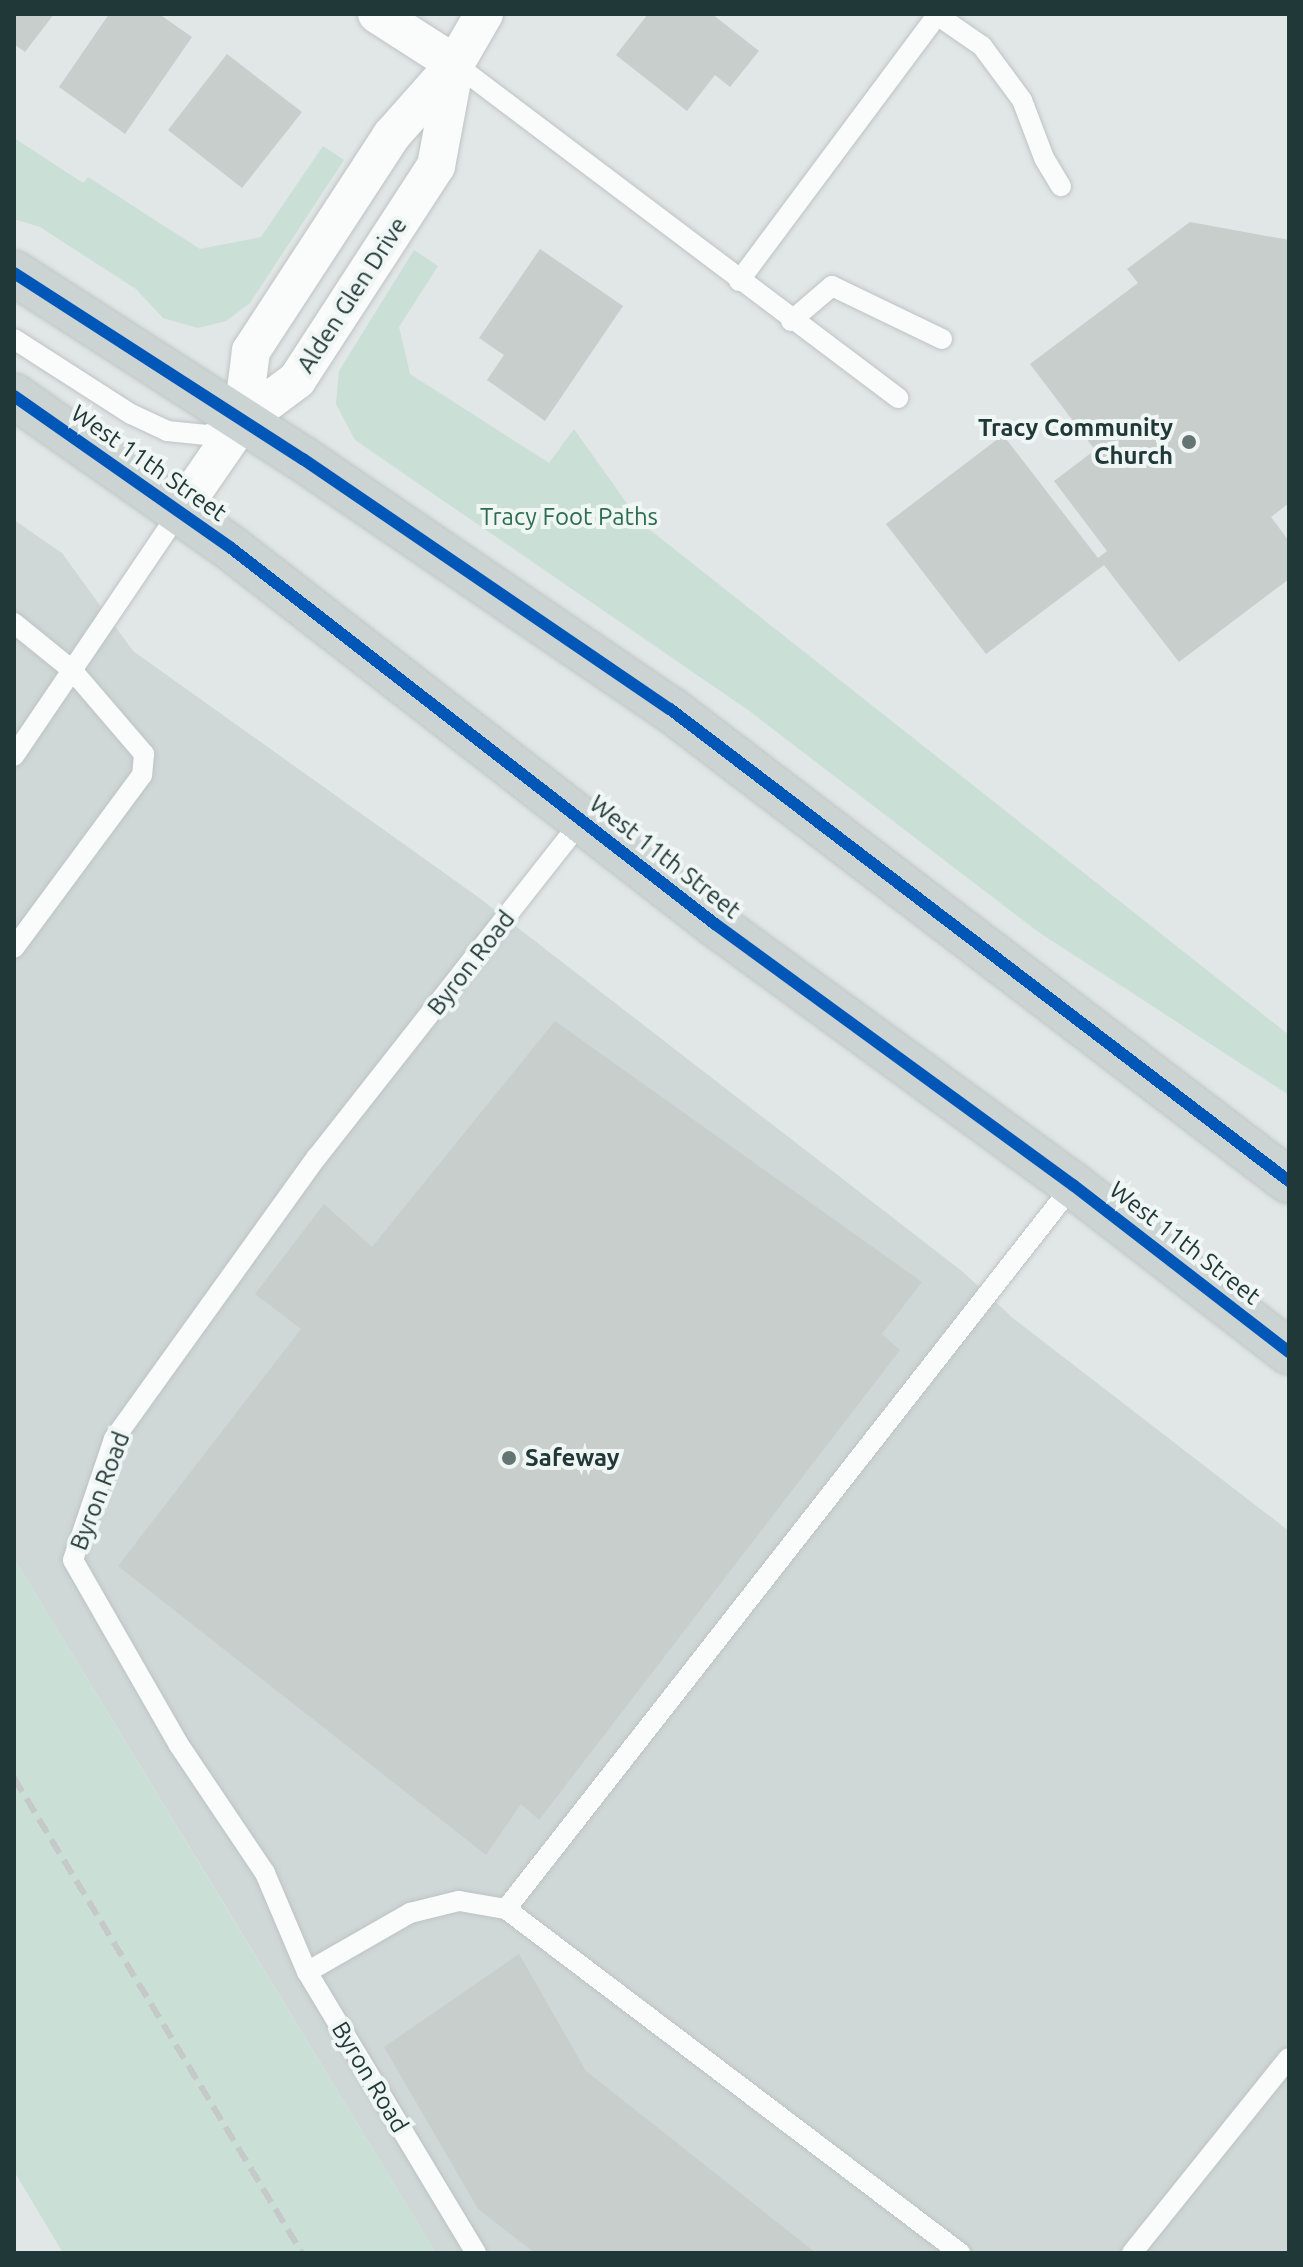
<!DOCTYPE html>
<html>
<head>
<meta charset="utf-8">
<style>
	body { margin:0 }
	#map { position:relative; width:1303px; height:2267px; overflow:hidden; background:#e1e6e6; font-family:Ubuntu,sans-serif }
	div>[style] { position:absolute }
	.built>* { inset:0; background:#cfd8d6 }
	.green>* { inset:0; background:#cadfd6 }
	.building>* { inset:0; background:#c8cecc }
	.roads { filter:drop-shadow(0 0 2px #bec3c3) drop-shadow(0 0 2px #bec3c3) }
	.lane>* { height:20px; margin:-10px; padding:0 10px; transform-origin:10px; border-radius:10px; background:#fafbfb }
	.street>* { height:38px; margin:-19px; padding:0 19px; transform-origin:19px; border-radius:19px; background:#fafbfb }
	.primary>* { height:44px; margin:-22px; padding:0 22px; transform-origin:22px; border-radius:22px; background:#ccd4d3 }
	.rail>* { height:6px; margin-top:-3px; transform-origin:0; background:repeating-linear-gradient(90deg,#c5c9c9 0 16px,transparent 0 24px) }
	.cycleway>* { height:12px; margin:-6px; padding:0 6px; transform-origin:6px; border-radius:6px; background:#0057b8 }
	.dots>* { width:22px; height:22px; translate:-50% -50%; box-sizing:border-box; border:4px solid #eff6f4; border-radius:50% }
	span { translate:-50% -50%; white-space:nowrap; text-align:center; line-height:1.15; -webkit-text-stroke:8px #eff6f4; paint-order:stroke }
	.street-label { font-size:24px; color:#203837 }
	.poi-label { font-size:24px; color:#203837; font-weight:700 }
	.right { translate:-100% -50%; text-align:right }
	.left { translate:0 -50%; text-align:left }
	.park-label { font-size:24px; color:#2c6d52 }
	.frame { position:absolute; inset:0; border:16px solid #203837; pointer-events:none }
</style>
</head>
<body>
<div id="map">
	<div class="built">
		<i style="clip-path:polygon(14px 520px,62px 553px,133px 651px,478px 897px,963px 1272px,1014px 1319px,1289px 1531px,1289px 2253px,436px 2253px,14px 1558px)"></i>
	</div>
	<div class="green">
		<i style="clip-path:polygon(14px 138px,83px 183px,88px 177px,200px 249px,261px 237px,323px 146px,344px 160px,250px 303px,226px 321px,198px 328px,163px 318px,136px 289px,40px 227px,14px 219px)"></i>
		<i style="clip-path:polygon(414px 250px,438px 266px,399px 327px,410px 374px,549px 463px,574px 429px,640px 522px,1289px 1035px,1289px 1095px,1037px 931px,748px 710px,355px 440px,336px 404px,339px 371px)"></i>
		<i style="clip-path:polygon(14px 1558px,217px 1893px,436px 2253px,63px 2253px,14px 2171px)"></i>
	</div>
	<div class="building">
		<i style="clip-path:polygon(14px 14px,54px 14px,25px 52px,14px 44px)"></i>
		<i style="clip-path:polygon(109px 14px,159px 14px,192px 37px,125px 134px,59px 87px)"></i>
		<i style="clip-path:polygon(648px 14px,712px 14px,759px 51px,730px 87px,715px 75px,687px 111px,616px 55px)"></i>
		<i style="clip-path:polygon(227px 54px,302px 112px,242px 188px,168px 130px)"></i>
		<i style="clip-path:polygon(1190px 222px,1289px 240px,1289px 503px,1271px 517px,1289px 541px,1289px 579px,1179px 662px,1104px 565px,986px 654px,886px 524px,1003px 435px,1098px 558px,1107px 551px,1054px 481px,1095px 450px,1030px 364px,1138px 283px,1127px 269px)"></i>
		<i style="clip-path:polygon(540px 249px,623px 306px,545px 421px,487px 380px,504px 355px,479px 338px)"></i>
		<i style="clip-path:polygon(555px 1021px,922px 1282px,882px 1334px,900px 1350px,539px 1820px,521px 1804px,486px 1855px,118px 1566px,301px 1329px,255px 1294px,324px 1204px,372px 1247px)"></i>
		<i style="clip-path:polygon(519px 1954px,586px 2071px,816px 2253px,535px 2253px,478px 2209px,384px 2047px)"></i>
	</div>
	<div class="roads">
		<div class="lane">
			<i style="left:455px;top:64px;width:555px;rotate:37.01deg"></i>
			<i style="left:739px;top:281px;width:332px;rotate:-53.3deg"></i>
			<i style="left:937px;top:15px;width:55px;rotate:34.6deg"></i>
			<i style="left:982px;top:46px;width:67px;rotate:53.5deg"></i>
			<i style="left:1022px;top:100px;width:62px;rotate:69.2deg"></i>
			<i style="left:1044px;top:158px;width:33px;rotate:59deg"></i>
			<i style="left:791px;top:321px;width:54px;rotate:-40.5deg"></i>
			<i style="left:832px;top:286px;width:122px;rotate:25.7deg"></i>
			<i style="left:14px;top:339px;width:139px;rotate:32.7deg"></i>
			<i style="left:131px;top:414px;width:40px;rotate:25deg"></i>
			<i style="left:167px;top:431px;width:40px;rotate:5.7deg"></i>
			<i style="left:207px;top:435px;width:29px;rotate:-22deg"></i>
			<i style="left:14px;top:623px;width:75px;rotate:39deg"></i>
			<i style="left:72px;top:670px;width:111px;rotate:49.4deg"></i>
			<i style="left:144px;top:754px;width:21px;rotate:95deg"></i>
			<i style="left:142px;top:775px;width:215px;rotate:126.5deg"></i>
			<i style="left:14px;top:756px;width:296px;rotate:-55.9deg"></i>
			<i style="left:506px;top:1909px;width:920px;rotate:-51.93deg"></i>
			<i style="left:307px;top:1972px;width:119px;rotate:-29.8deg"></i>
			<i style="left:410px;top:1913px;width:50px;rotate:-13.8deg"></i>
			<i style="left:459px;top:1901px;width:48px;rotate:9.7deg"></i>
			<i style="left:506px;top:1909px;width:570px;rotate:37.15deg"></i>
			<i style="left:476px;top:2253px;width:328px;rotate:-121deg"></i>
			<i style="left:307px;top:1972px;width:108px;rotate:-113deg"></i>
			<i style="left:265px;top:1873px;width:154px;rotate:-123.9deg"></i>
			<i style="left:179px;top:1745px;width:213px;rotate:-119.8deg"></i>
			<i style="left:73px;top:1560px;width:128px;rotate:-71.3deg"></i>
			<i style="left:114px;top:1439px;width:347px;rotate:-54.3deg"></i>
			<i style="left:317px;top:1157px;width:429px;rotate:-51.8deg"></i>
			<i style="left:1132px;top:2253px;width:250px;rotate:-51.2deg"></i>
		</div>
		<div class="street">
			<i style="left:377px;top:14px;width:93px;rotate:32.7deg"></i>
			<i style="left:242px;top:421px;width:71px;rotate:-82.7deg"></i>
			<i style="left:251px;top:351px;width:257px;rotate:-56.9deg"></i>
			<i style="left:391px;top:136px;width:96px;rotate:-48.4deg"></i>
			<i style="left:455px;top:64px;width:58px;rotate:-59.9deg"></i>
			<i style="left:180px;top:511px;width:109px;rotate:-55.4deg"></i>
			<i style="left:242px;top:421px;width:69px;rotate:-36.7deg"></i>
			<i style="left:297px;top:380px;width:255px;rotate:-57deg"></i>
			<i style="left:436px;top:166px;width:104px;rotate:-79.4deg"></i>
		</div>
		<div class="primary">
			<i style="left:14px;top:273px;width:344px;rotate:32.8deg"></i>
			<i style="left:303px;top:459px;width:444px;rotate:34.3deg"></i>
			<i style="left:670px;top:709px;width:778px;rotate:37.33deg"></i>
			<i style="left:14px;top:396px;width:265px;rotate:35deg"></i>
			<i style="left:231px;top:548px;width:613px;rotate:37.84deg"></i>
			<i style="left:715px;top:924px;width:443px;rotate:36.1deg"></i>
			<i style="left:1073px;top:1185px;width:273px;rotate:37.7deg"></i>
		</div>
	</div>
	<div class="rail">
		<i style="left:14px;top:1778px;width:555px;rotate:58.77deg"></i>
	</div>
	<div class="cycleway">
		<i style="left:14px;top:273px;width:344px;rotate:32.8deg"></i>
		<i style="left:303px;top:459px;width:444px;rotate:34.3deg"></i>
		<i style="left:670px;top:709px;width:778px;rotate:37.33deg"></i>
		<i style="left:14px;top:396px;width:265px;rotate:35deg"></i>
		<i style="left:231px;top:548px;width:613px;rotate:37.84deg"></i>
		<i style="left:715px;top:924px;width:443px;rotate:36.1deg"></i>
		<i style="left:1073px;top:1185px;width:273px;rotate:37.7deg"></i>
	</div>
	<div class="dots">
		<i style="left:1189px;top:442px;background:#647574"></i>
		<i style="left:509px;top:1458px;background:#647574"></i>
	</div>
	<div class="street-label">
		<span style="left:352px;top:295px;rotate:-57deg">Alden Glen Drive</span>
		<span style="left:149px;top:463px;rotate:35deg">West 11th Street</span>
		<span style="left:665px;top:857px;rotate:38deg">West 11th Street</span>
		<span style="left:471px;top:963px;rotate:-52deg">Byron Road</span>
		<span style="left:1185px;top:1243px;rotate:38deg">West 11th Street</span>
		<span style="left:100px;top:1491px;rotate:-69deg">Byron Road</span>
		<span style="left:370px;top:2077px;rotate:59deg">Byron Road</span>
	</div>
	<div class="poi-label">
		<span class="right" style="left:1173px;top:442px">Tracy Community<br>Church</span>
		<span class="left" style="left:525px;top:1458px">Safeway</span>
	</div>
	<div class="park-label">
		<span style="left:569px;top:517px">Tracy Foot Paths</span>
	</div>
	<div class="frame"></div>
</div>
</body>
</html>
